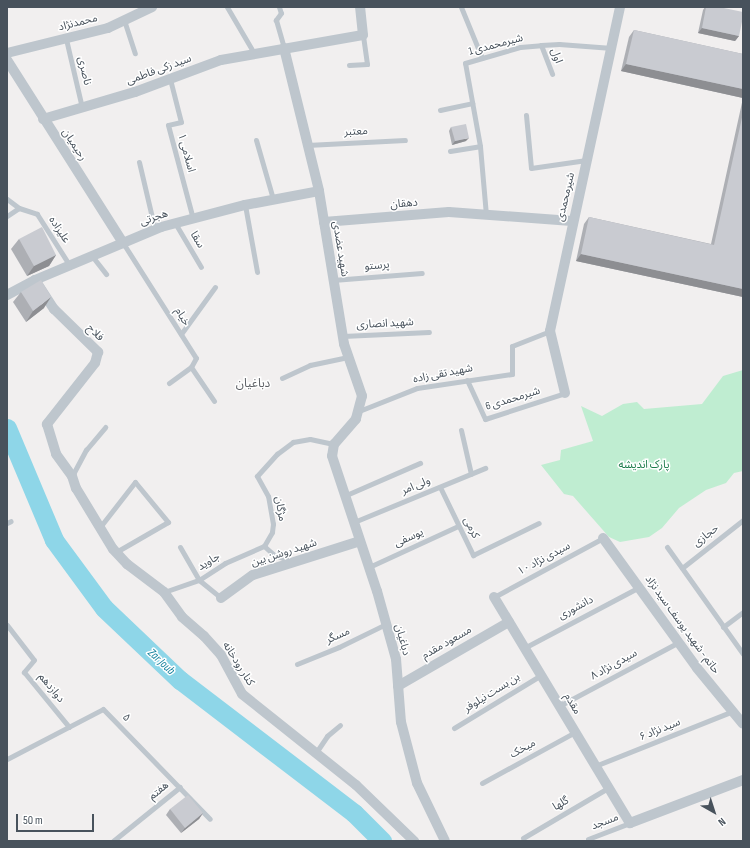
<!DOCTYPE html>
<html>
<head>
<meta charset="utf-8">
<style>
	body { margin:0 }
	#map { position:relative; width:750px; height:848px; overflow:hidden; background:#f1efef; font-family:"Sofia Sans Condensed","Noto Sans Arabic",sans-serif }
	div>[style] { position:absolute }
	.green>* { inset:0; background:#bfedd1 }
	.river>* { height:19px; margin:-9.5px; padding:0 9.5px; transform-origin:9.5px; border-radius:9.5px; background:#8ed6e8 }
	.lane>* { height:5px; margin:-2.5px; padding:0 2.5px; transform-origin:2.5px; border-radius:2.5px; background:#bec6cd }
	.street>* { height:10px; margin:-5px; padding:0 5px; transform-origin:5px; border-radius:5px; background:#bec6cd }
	.wall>* { inset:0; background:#adafb4 }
	.shaded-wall>* { inset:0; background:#8d8e92 }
	.building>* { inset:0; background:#c9cbd1 }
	span { translate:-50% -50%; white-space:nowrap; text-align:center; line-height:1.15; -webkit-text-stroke:3px #fff; paint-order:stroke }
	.street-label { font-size:11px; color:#48525c }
	.park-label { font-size:11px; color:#1b7b4a }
	.neighbourhood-label { font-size:12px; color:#5c5f64 }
	.water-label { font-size:12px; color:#12819d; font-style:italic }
	.frame { position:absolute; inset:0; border:8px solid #48525c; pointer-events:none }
	.north { position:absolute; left:694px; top:792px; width:40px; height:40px; -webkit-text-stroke:3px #fff; paint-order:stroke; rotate:141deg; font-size:11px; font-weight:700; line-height:16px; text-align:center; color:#48525c }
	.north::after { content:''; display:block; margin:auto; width:14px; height:18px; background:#48525c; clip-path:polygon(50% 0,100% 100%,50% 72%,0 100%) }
	.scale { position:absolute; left:16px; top:814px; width:78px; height:18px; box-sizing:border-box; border:2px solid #48525c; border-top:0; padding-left:5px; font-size:12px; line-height:14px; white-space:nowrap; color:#48525c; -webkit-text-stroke:3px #fff; paint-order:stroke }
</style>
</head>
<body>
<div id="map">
	<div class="green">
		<i style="clip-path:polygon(743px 370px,743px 471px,734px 473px,726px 483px,706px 490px,679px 508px,662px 528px,649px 537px,620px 542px,609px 537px,573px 496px,564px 494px,541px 465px,560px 460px,561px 450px,593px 441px,581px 406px,602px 416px,623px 404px,637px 402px,644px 409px,702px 404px,723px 376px)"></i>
	</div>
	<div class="river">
		<i style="left:7px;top:428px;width:121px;rotate:67.2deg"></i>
		<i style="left:54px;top:540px;width:84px;rotate:53.7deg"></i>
		<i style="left:104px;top:608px;width:105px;rotate:43.5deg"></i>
		<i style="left:180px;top:680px;width:219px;rotate:37.4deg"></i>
		<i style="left:354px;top:813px;width:40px;rotate:45deg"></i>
	</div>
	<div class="lane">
		<i style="left:227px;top:7px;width:53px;rotate:59.6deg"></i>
		<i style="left:279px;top:7px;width:6px;rotate:72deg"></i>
		<i style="left:281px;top:13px;width:9px;rotate:126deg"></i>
		<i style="left:276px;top:20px;width:29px;rotate:74deg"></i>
		<i style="left:461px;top:7px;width:55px;rotate:67.6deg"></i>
		<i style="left:124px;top:20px;width:35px;rotate:72deg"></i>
		<i style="left:66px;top:39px;width:71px;rotate:76.9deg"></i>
		<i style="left:541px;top:45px;width:31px;rotate:69deg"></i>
		<i style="left:349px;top:65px;width:18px;rotate:-3deg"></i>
		<i style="left:367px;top:64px;width:29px;rotate:-98deg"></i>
		<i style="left:170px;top:79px;width:44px;rotate:75.7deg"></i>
		<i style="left:181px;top:122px;width:13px;rotate:167deg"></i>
		<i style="left:168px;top:125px;width:97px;rotate:75.1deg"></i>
		<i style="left:440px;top:110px;width:33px;rotate:-12deg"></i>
		<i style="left:526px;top:115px;width:53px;rotate:84.6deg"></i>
		<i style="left:531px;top:168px;width:56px;rotate:-8.3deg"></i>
		<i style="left:256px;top:140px;width:61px;rotate:73.9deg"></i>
		<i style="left:307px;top:145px;width:98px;rotate:-2.9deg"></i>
		<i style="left:450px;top:151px;width:30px;rotate:-9deg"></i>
		<i style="left:139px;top:162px;width:70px;rotate:76.8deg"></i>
		<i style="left:7px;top:199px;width:15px;rotate:37deg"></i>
		<i style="left:19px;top:208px;width:19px;rotate:18deg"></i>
		<i style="left:37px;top:214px;width:62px;rotate:57.6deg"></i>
		<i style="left:245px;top:205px;width:68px;rotate:79.8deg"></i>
		<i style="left:486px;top:215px;width:69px;rotate:-95deg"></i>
		<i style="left:480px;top:146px;width:84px;rotate:-100.2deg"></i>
		<i style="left:465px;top:63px;width:57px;rotate:-16.2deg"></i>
		<i style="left:520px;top:47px;width:21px;rotate:-5deg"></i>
		<i style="left:541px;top:45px;width:18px;rotate:-3deg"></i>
		<i style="left:559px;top:44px;width:53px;rotate:4.3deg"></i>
		<i style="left:7px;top:216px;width:14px;rotate:-34deg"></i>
		<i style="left:175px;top:223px;width:51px;rotate:59.4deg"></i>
		<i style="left:123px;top:243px;width:136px;rotate:57.6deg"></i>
		<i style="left:196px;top:358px;width:10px;rotate:119deg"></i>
		<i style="left:191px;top:367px;width:41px;rotate:55.9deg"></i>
		<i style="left:92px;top:256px;width:23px;rotate:52deg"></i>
		<i style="left:333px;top:280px;width:89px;rotate:-4.5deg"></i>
		<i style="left:181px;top:334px;width:58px;rotate:-54.1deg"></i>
		<i style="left:343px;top:336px;width:86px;rotate:-2.7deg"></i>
		<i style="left:282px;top:378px;width:31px;rotate:-25deg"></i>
		<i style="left:310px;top:365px;width:40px;rotate:-12deg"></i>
		<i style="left:467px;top:380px;width:43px;rotate:65.2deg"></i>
		<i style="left:485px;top:419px;width:84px;rotate:-18deg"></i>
		<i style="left:169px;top:383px;width:27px;rotate:-36deg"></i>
		<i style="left:359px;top:411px;width:62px;rotate:-21.6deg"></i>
		<i style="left:417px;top:388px;width:96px;rotate:-8.4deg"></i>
		<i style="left:512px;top:374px;width:28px;rotate:-90deg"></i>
		<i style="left:512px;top:346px;width:41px;rotate:-21.5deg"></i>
		<i style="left:461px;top:430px;width:45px;rotate:77.2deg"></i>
		<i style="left:72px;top:476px;width:30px;rotate:-62deg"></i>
		<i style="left:86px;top:450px;width:30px;rotate:-50deg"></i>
		<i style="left:440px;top:487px;width:76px;rotate:64.1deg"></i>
		<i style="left:473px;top:555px;width:73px;rotate:-25.9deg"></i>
		<i style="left:344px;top:496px;width:83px;rotate:-23.5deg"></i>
		<i style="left:354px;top:522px;width:142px;rotate:-22.4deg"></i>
		<i style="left:7px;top:523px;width:4px;rotate:-27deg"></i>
		<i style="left:100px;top:527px;width:57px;rotate:-52.1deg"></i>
		<i style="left:135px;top:482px;width:52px;rotate:50.5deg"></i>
		<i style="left:168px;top:522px;width:60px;rotate:150deg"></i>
		<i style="left:264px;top:546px;width:16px;rotate:-60deg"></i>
		<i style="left:272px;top:532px;width:8px;rotate:-83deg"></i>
		<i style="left:273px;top:524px;width:28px;rotate:-100deg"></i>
		<i style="left:268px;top:496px;width:23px;rotate:-119deg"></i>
		<i style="left:257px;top:476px;width:30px;rotate:-48deg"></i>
		<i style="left:277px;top:454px;width:20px;rotate:-37deg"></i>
		<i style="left:293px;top:442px;width:17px;rotate:-10deg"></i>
		<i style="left:310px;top:439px;width:25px;rotate:12deg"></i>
		<i style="left:264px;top:546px;width:13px;rotate:42deg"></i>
		<i style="left:274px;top:555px;width:18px;rotate:19deg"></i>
		<i style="left:180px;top:547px;width:38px;rotate:60deg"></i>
		<i style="left:199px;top:580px;width:28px;rotate:39deg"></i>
		<i style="left:667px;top:547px;width:131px;rotate:54.6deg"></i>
		<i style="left:369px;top:567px;width:98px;rotate:-24.7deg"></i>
		<i style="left:682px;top:568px;width:78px;rotate:-38.2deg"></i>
		<i style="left:164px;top:592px;width:37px;rotate:-19deg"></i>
		<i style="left:199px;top:580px;width:31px;rotate:-33deg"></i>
		<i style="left:225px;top:563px;width:43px;rotate:-23.6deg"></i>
		<i style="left:494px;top:597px;width:124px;rotate:-28.4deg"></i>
		<i style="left:7px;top:625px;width:44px;rotate:52.4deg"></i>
		<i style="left:34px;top:660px;width:16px;rotate:130deg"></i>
		<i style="left:24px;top:672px;width:71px;rotate:50.7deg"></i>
		<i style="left:723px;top:627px;width:25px;rotate:-37deg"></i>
		<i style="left:524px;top:648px;width:130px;rotate:-27.9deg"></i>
		<i style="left:297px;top:664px;width:45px;rotate:-22deg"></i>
		<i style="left:339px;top:647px;width:52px;rotate:-26.1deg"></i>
		<i style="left:559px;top:706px;width:136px;rotate:-28.1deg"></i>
		<i style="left:454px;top:728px;width:102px;rotate:-31.3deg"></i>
		<i style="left:315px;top:754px;width:22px;rotate:-56deg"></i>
		<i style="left:327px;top:736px;width:17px;rotate:-40deg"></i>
		<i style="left:7px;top:759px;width:108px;rotate:-27.5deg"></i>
		<i style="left:103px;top:709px;width:153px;rotate:45.8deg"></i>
		<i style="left:595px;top:766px;width:149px;rotate:-21.7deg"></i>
		<i style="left:482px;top:783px;width:106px;rotate:-28.7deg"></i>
		<i style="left:523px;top:838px;width:99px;rotate:-30.5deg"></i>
		<i style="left:588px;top:839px;width:45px;rotate:-20.9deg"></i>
		<i style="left:113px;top:841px;width:86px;rotate:-38.9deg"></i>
	</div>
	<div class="street">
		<i style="left:284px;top:48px;width:147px;rotate:76.2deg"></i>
		<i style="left:319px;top:191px;width:155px;rotate:80.7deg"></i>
		<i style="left:344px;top:344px;width:55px;rotate:70.9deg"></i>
		<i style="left:362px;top:396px;width:24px;rotate:105deg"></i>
		<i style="left:356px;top:419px;width:33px;rotate:131deg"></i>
		<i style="left:334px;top:444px;width:12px;rotate:99deg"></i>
		<i style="left:332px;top:456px;width:142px;rotate:71.6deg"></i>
		<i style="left:377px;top:591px;width:71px;rotate:74.4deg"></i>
		<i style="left:396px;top:659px;width:63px;rotate:85.5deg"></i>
		<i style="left:401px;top:722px;width:63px;rotate:75.3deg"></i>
		<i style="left:417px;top:783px;width:64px;rotate:64.2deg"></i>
		<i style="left:7px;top:53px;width:104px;rotate:-13.9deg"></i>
		<i style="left:108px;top:28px;width:49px;rotate:-25.5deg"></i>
		<i style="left:7px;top:60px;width:217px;rotate:57.6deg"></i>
		<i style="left:43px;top:119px;width:96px;rotate:-16.4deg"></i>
		<i style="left:135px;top:92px;width:92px;rotate:-20.4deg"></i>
		<i style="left:221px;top:60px;width:144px;rotate:-10deg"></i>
		<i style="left:363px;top:35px;width:28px;rotate:-96deg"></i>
		<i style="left:324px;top:222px;width:125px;rotate:-4.6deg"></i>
		<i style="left:449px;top:212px;width:123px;rotate:4.2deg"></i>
		<i style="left:35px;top:280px;width:35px;rotate:57deg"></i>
		<i style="left:54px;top:309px;width:62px;rotate:44.3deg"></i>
		<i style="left:98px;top:352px;width:11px;rotate:105deg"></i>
		<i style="left:95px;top:363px;width:78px;rotate:128.2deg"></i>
		<i style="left:47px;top:424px;width:31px;rotate:73deg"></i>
		<i style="left:56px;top:454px;width:27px;rotate:54deg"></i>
		<i style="left:72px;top:476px;width:13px;rotate:72deg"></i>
		<i style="left:76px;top:488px;width:71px;rotate:58.8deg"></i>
		<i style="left:113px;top:549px;width:21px;rotate:47deg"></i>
		<i style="left:127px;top:564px;width:46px;rotate:37.1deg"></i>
		<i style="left:164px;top:592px;width:31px;rotate:54deg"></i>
		<i style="left:182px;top:617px;width:29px;rotate:41deg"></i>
		<i style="left:204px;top:636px;width:25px;rotate:48deg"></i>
		<i style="left:221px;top:655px;width:44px;rotate:61.7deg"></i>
		<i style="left:242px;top:694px;width:146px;rotate:38.6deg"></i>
		<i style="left:356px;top:785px;width:81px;rotate:44deg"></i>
		<i style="left:7px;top:295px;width:32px;rotate:-28deg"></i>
		<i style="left:35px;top:280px;width:137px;rotate:-22.8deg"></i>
		<i style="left:161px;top:227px;width:87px;rotate:-14.7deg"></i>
		<i style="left:245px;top:205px;width:75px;rotate:-10.7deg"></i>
		<i style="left:565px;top:393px;width:64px;rotate:-103.6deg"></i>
		<i style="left:550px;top:331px;width:331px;rotate:-77.8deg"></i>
		<i style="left:603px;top:538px;width:160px;rotate:54.1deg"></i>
		<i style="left:697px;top:668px;width:72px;rotate:50.6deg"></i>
		<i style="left:494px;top:597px;width:264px;rotate:59deg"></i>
		<i style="left:630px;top:823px;width:121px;rotate:-20.8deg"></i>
		<i style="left:221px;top:598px;width:39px;rotate:-36deg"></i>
		<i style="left:253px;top:575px;width:112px;rotate:-17.6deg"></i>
		<i style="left:398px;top:686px;width:128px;rotate:-30deg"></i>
	</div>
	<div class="wall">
		<i style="clip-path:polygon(705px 7px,706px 7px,739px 36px,735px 41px,698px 33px,703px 10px)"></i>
		<i style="clip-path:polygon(634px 30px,743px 54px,743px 98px,621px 71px,629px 37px)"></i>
		<i style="clip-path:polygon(743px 98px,743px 297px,576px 261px,584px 224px,589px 217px,711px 244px)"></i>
		<i style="clip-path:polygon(451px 127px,466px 141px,452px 145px,449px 131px)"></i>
		<i style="clip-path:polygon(19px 239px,56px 255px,49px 266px,27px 276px,11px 249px)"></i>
		<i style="clip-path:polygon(21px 292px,44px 308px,26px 322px,13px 302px)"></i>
		<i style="clip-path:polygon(170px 809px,203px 813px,199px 819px,181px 833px,166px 815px)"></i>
	</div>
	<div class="shaded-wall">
		<i style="clip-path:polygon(702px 28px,739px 36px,735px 41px,698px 33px)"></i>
		<i style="clip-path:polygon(626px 64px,743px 89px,743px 98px,621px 71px)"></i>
		<i style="clip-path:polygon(469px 138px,466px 141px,452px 145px,455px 141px)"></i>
		<i style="clip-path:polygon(581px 254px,743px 289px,743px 297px,576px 261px)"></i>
		<i style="clip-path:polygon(56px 255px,49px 266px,27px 276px,34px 266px)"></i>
		<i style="clip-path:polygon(51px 297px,44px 308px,26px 322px,33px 311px)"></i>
		<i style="clip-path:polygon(203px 813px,199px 819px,181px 833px,185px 828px)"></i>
	</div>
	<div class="building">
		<i style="clip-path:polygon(706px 7px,719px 7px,743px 12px,743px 17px,739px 36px,702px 28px)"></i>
		<i style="clip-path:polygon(634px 30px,743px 54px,743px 89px,626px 64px)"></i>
		<i style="clip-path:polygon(743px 113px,743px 289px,581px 254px,589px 217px,714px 245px)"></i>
		<i style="clip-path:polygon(466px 124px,469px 138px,455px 141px,451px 127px)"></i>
		<i style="clip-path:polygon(42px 227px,56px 255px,34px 266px,19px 239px)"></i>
		<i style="clip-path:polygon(41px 280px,51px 297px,33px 311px,21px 292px)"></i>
		<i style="clip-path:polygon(188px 795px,203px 813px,185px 828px,170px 809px)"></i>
	</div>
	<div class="street-label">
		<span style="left:78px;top:23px;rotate:-14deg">محمدنژاد</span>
		<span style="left:496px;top:45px;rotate:-15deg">شیرمحمدی 1</span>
		<span style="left:556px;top:56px;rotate:70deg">اول</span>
		<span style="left:159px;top:70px;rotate:-20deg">سید زکی فاطمی</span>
		<span style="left:84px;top:71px;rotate:77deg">ناصری</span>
		<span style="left:356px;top:132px;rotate:-3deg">معتبر</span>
		<span style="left:74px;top:145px;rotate:57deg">رحیمیان</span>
		<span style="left:186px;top:153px;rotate:75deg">اسلامی ۱</span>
		<span style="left:566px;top:197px;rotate:-77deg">شیرمحمدی</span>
		<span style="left:404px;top:204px;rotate:-5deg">دهقان</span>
		<span style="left:154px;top:218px;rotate:-19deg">هجرتی</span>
		<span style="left:59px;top:230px;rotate:57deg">علیزاده</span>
		<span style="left:197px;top:240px;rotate:60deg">سقا</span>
		<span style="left:340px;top:249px;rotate:81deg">شهید عضدی</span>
		<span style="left:377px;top:266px;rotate:-5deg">پرستو</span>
		<span style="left:182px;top:317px;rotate:58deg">خیام</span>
		<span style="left:385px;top:324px;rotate:-3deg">شهید انصاری</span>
		<span style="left:95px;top:333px;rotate:45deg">فلاح</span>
		<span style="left:443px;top:374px;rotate:-11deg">شهید تقی زاده</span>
		<span style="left:513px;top:399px;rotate:-17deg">شیرمحمدی 6</span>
		<span style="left:416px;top:486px;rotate:-22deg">ولی امر</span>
		<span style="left:280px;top:509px;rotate:81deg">مژگان</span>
		<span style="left:471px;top:528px;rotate:63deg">کرمی</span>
		<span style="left:706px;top:536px;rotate:-38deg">حجازی</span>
		<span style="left:409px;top:538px;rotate:-24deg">یوسفی</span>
		<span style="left:284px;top:553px;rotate:-18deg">شهید روشن بین</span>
		<span style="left:544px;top:559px;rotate:-28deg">سیدی نژاد ۱۰</span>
		<span style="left:209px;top:562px;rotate:-31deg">جاوید</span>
		<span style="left:576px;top:608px;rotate:-28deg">دانشوری</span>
		<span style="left:682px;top:625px;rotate:54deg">حاتم - شهید یوسف سید نژاد</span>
		<span style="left:338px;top:636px;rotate:-24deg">مسگر</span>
		<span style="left:402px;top:640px;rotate:75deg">دباغیان</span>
		<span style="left:447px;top:643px;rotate:-30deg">مسعود مقدم</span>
		<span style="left:238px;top:664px;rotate:58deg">کنار رودخانه</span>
		<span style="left:614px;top:665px;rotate:-29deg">سیدی نژاد ۸</span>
		<span style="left:51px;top:688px;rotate:51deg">دوازدهم</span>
		<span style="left:492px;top:693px;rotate:-32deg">بن بست نیلوفر</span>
		<span style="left:572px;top:704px;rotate:59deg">مقدم</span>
		<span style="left:126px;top:718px;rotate:46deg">۵</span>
		<span style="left:660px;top:730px;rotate:-22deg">سید نژاد ۶</span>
		<span style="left:523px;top:749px;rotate:-29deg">میخک</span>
		<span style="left:159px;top:791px;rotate:-39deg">هفتم</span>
		<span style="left:561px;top:804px;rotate:-30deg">گلها</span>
		<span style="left:605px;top:822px;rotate:-21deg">مسجد</span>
	</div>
	<div class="park-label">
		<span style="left:644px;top:465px">پارک اندیشه</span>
	</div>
	<div class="neighbourhood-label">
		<span style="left:253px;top:384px">دباغیان</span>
	</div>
	<div class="water-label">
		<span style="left:161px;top:662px;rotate:43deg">Zar Joub</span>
	</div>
	<div class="frame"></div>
	<div class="north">N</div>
	<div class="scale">50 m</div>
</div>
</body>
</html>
